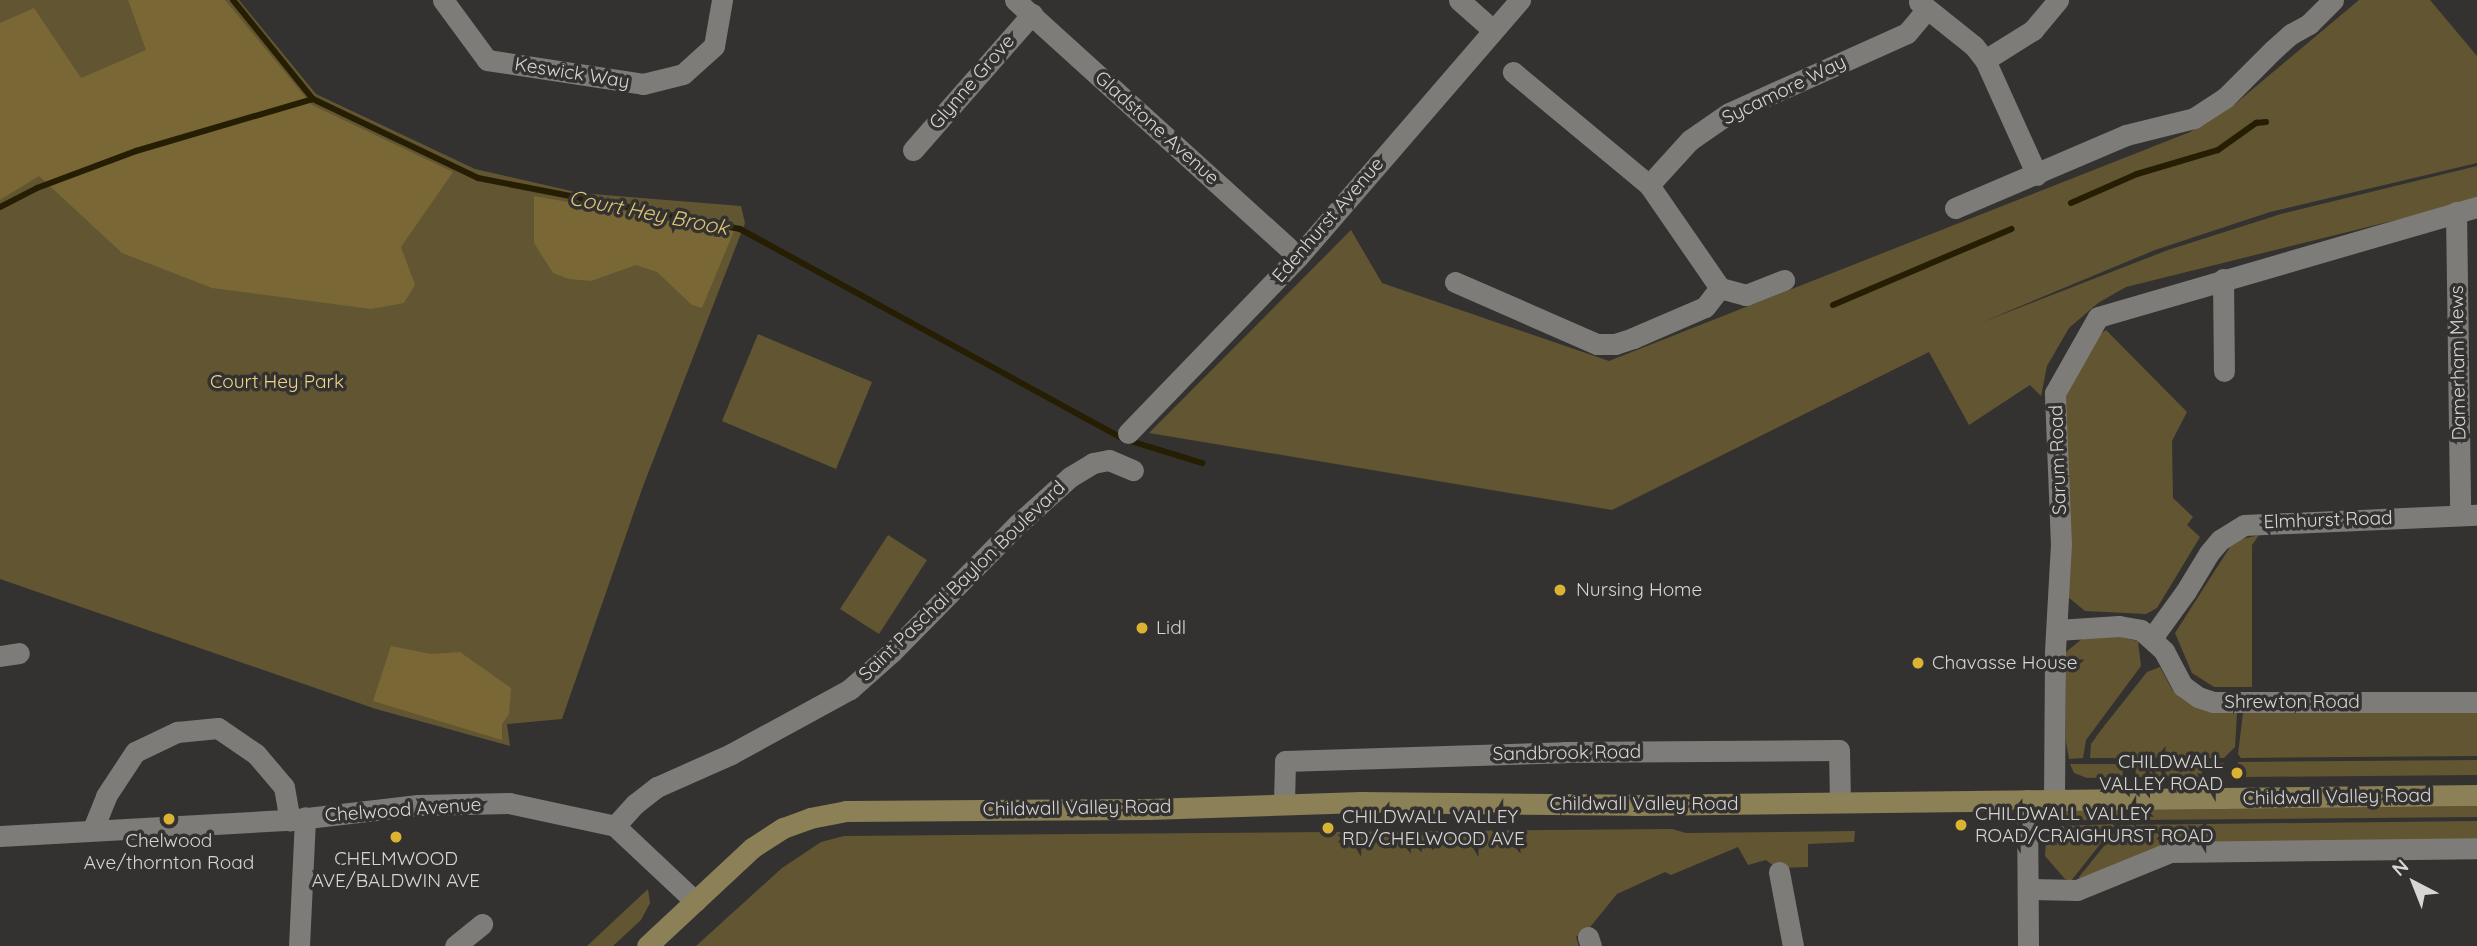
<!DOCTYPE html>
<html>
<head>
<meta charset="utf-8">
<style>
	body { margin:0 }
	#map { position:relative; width:2477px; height:946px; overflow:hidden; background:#333230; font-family:Quicksand,sans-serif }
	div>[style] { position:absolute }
	.green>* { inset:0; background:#625531 }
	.forest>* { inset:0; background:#796835 }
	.stream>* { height:6px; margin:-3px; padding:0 3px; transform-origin:3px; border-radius:3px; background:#261e03 }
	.street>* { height:21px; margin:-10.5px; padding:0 10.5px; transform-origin:10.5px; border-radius:10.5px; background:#7d7c79 }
	.secondary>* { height:21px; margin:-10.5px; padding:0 10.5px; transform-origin:10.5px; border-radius:10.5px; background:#8b8056 }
	.dots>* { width:19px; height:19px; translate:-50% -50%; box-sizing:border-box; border:4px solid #333230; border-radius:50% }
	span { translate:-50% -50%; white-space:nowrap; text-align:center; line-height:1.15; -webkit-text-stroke:7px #333230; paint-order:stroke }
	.street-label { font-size:19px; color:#d7d6d5 }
	.park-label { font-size:19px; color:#f0d485 }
	.poi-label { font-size:19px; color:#d7d6d5 }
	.left { translate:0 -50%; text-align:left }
	.right { translate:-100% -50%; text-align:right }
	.water-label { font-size:21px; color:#e1c677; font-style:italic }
	.north { position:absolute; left:2379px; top:848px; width:70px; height:70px; -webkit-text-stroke:5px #333230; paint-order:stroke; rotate:318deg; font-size:19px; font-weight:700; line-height:28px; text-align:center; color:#d7d6d5 }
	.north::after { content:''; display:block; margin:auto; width:24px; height:32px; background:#d7d6d5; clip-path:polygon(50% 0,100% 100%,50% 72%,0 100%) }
</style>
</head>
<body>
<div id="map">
	<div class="green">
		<i style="clip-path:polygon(0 0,239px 0,316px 94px,475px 169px,580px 193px,741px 206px,745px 223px,642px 489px,562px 719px,507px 724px,510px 746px,376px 709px,0 579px)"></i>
		<i style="clip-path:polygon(2359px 0,2430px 0,2477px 56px,2477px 163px,2270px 212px,2155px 250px,1980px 323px,2168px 250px,2281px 214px,2477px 166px,2477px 200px,2126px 287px,2098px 303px,2069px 328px,2047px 366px,2041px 396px,2030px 385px,1969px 425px,1929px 352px,1612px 510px,1149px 433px,1351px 230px,1382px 283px,1609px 361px,2190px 132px,2235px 104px)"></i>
		<i style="clip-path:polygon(2106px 330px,2187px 412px,2172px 441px,2173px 498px,2193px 517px,2187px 525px,2200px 537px,2157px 608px,2146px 614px,2085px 611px,2068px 597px,2064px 405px,2067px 390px,2099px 335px)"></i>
		<i style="clip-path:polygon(758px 334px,872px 382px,836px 469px,722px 421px)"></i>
		<i style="clip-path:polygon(888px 535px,927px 560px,879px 634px,840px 609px)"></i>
		<i style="clip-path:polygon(2259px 535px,2252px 545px,2252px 687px,2214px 687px,2192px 673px,2175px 633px,2230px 547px,2238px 540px)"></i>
		<i style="clip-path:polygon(2116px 636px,2138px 641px,2141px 666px,2086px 740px,2083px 758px,2069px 759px,2066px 742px,2066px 652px,2083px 638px)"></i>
		<i style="clip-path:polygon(2160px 667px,2173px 691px,2194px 706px,2215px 713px,2237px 713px,2235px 747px,2224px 758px,2090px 758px,2091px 744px,2101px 730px,2147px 672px)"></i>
		<i style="clip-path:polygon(2477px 710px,2477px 756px,2241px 758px,2238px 754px,2243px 713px)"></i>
		<i style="clip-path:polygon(2477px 760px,2477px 775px,2244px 777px,2239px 772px,2238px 762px)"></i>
		<i style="clip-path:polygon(2141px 763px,2224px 763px,2225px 766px,2223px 771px,2202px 771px,2201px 777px,2136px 777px,2135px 766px)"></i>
		<i style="clip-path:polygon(2070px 764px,2122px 764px,2123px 777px,2087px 778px,2074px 773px)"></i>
		<i style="clip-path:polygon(2477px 806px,2477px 817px,2138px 820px,2135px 817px,2135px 810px)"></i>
		<i style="clip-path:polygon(2060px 809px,2123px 809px,2123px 814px,2121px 818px,2114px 820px,2060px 820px)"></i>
		<i style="clip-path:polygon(2477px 821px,2477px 843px,2185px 845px,2080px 880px,2079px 877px,2121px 825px)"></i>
		<i style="clip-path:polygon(2116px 824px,2071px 881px,2065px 879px,2045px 856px,2046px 838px,2059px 826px)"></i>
		<i style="clip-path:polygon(1672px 829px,1686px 833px,1855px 831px,1854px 842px,1808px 844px,1808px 867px,1776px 868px,1766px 860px,1748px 865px,1738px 847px,1671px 875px,1665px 872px,1617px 894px,1591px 926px,1576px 937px,1579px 946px,696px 946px,782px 868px,821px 842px,844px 836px)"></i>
		<i style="clip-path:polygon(648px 889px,650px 903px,641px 920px,613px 946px,587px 946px)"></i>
	</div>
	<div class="forest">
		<i style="clip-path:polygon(128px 0,225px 0,312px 105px,453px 172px,401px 247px,415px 285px,404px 303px,371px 309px,212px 288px,122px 253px,39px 176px,0 200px,0 23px,34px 8px,81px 78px,146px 50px)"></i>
		<i style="clip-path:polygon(534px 196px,734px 231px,702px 308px,692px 305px,657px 272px,636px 265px,591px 281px,569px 279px,553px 273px,534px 243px)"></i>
		<i style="clip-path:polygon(391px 646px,431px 654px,460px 652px,511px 688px,509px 714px,502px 724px,502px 740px,373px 701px)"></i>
	</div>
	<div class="stream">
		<i style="left:233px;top:0;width:127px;rotate:51.1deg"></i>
		<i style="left:313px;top:99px;width:183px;rotate:25.6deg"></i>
		<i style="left:478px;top:178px;width:267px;rotate:11deg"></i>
		<i style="left:740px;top:229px;width:438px;rotate:28.7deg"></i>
		<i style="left:1124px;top:439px;width:82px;rotate:17.1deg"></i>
		<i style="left:2071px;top:203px;width:72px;rotate:-23.7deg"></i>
		<i style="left:2137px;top:174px;width:84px;rotate:-16.5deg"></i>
		<i style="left:2218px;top:150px;width:47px;rotate:-35.4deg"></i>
		<i style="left:2256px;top:123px;width:10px;rotate:-6deg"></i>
		<i style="left:0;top:207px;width:42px;rotate:-27.2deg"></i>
		<i style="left:37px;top:188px;width:106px;rotate:-20.5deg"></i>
		<i style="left:136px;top:151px;width:184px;rotate:-16.4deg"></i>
		<i style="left:1833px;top:305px;width:194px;rotate:-23.1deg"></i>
	</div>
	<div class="street">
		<i style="left:443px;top:0;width:74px;rotate:53.7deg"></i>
		<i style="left:487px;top:60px;width:158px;rotate:8.7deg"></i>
		<i style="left:643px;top:84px;width:41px;rotate:-14deg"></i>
		<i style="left:683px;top:74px;width:42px;rotate:-42.1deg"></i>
		<i style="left:714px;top:46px;width:47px;rotate:-80.1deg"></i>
		<i style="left:1015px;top:0;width:382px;rotate:42.2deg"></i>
		<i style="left:1459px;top:0;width:45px;rotate:41.4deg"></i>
		<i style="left:1919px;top:2px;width:70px;rotate:38.7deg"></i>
		<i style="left:1974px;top:46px;width:18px;rotate:52deg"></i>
		<i style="left:1985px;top:60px;width:126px;rotate:65.7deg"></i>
		<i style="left:1985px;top:60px;width:57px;rotate:-32deg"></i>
		<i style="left:2033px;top:30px;width:39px;rotate:-50deg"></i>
		<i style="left:913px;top:150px;width:181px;rotate:-48.8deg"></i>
		<i style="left:1649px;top:185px;width:61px;rotate:-47.7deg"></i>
		<i style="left:1690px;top:140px;width:47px;rotate:-34.7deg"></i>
		<i style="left:1729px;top:113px;width:195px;rotate:-24.2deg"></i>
		<i style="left:1907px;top:33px;width:31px;rotate:-50deg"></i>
		<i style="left:1955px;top:208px;width:186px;rotate:-23.1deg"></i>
		<i style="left:2126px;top:135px;width:70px;rotate:-14deg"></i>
		<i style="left:2194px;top:118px;width:37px;rotate:-33deg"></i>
		<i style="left:2225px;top:98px;width:68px;rotate:-45deg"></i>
		<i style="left:2273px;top:50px;width:24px;rotate:-42deg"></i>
		<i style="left:2291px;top:34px;width:21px;rotate:-29deg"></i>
		<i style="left:2309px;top:24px;width:34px;rotate:-45deg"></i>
		<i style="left:2456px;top:212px;width:303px;rotate:89.2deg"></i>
		<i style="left:2223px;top:279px;width:92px;rotate:89.4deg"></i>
		<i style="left:1455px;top:282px;width:155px;rotate:23.6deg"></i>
		<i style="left:1597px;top:344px;width:18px"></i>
		<i style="left:1615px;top:344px;width:19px;rotate:-18deg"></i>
		<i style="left:1633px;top:338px;width:78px;rotate:-23.3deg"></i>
		<i style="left:1705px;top:307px;width:24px;rotate:-52deg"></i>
		<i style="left:1720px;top:288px;width:125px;rotate:-124.6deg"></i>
		<i style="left:1649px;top:185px;width:177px;rotate:-140.3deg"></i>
		<i style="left:1720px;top:288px;width:27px;rotate:15deg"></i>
		<i style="left:1746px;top:295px;width:41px;rotate:-21.5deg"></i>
		<i style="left:1128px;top:433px;width:245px;rotate:-46deg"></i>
		<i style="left:1298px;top:257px;width:340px;rotate:-49.2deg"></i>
		<i style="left:2057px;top:630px;width:62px;rotate:-3.7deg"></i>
		<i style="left:2119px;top:626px;width:22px;rotate:10deg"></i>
		<i style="left:2141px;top:630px;width:31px;rotate:42deg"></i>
		<i style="left:2164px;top:651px;width:40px;rotate:62deg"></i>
		<i style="left:2183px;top:686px;width:19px;rotate:36deg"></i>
		<i style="left:2198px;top:697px;width:16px;rotate:18deg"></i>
		<i style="left:2213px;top:702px;width:264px"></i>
		<i style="left:2152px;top:638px;width:58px;rotate:-54.1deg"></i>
		<i style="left:2186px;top:591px;width:44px;rotate:-58.8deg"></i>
		<i style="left:2209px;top:553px;width:17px;rotate:-50deg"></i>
		<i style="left:2220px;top:540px;width:28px;rotate:-32deg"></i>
		<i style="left:2244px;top:525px;width:233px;rotate:-2.5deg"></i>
		<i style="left:0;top:656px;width:19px;rotate:-9deg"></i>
		<i style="left:2027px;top:800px;width:146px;rotate:89.6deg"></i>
		<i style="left:2054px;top:800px;width:149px;rotate:-89.6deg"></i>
		<i style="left:2055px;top:651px;width:106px;rotate:-86.8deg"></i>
		<i style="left:2061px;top:545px;width:152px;rotate:-92.3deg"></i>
		<i style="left:2055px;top:393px;width:87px;rotate:-60.5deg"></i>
		<i style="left:2098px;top:317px;width:395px;rotate:-16.2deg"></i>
		<i style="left:1284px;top:803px;width:42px;rotate:-88.6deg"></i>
		<i style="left:1285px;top:761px;width:279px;rotate:-1.8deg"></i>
		<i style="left:1564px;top:752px;width:275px;rotate:-0.4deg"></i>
		<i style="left:1839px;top:750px;width:52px;rotate:88.9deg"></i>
		<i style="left:615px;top:826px;width:30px;rotate:-48deg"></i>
		<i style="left:635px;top:804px;width:28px;rotate:-38deg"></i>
		<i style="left:657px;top:787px;width:81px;rotate:-24deg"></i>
		<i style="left:731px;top:754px;width:136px;rotate:-28.6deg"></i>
		<i style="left:850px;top:689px;width:56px;rotate:-41.4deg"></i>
		<i style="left:892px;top:652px;width:180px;rotate:-45.5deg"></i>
		<i style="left:1018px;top:524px;width:70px;rotate:-42.1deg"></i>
		<i style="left:1070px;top:477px;width:27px;rotate:-31deg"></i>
		<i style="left:1093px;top:463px;width:16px;rotate:-11deg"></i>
		<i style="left:1109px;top:460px;width:26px;rotate:23deg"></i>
		<i style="left:93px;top:829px;width:35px;rotate:-68deg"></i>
		<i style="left:106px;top:796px;width:53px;rotate:-56.6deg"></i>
		<i style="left:135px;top:752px;width:47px;rotate:-25.5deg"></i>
		<i style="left:177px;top:732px;width:41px;rotate:-5.6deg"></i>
		<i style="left:218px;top:728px;width:46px;rotate:34.4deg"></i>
		<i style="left:256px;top:754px;width:43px;rotate:49.7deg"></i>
		<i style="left:284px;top:787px;width:34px;rotate:80deg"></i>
		<i style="left:0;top:836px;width:290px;rotate:-3.2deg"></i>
		<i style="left:290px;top:820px;width:129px;rotate:-6.7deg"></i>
		<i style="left:418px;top:805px;width:91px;rotate:-1.3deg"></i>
		<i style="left:509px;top:803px;width:108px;rotate:12.2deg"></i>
		<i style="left:615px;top:826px;width:110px;rotate:43.2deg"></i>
		<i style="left:1779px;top:872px;width:75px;rotate:79.3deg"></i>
		<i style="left:2028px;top:889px;width:49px;rotate:1.2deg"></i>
		<i style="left:2077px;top:890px;width:100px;rotate:-22.2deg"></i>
		<i style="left:2170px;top:852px;width:307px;rotate:-0.7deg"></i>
		<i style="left:1588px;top:937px;width:9px;rotate:72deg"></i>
		<i style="left:299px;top:946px;width:129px;rotate:-87.3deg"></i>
		<i style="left:455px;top:946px;width:35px;rotate:-39deg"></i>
	</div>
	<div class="secondary">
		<i style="left:647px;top:946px;width:144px;rotate:-43deg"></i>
		<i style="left:752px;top:848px;width:37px;rotate:-33deg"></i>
		<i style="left:783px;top:828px;width:29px;rotate:-20deg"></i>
		<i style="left:810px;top:818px;width:37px;rotate:-11deg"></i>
		<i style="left:846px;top:811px;width:303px;rotate:-0.4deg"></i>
		<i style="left:1149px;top:809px;width:212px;rotate:-1.9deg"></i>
		<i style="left:1361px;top:802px;width:273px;rotate:0.6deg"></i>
		<i style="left:1634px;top:805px;width:843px;rotate:-0.68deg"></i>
	</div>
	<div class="dots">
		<i style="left:1560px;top:590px;background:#dab333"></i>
		<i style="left:1142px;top:628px;background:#dab333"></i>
		<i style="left:1918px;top:663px;background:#dab333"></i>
		<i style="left:2237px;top:773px;background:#dab333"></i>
		<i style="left:169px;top:819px;background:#dab333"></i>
		<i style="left:1961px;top:825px;background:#dab333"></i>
		<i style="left:1328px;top:828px;background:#dab333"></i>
		<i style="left:396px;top:837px;background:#dab333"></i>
	</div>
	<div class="street-label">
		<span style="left:572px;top:73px;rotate:9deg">Keswick Way</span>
		<span style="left:972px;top:82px;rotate:-49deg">Glynne Grove</span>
		<span style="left:1784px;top:90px;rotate:-26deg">Sycamore Way</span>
		<span style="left:1157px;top:128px;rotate:42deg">Gladstone Avenue</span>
		<span style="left:1328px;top:220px;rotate:-49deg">Edenhurst Avenue</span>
		<span style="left:2458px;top:363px;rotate:-91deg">Damerham Mews</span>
		<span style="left:2058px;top:460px;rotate:-92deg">Sarum Road</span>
		<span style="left:2328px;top:520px;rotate:-2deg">Elmhurst Road</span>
		<span style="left:962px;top:581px;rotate:-44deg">Saint Paschal Baylon Boulevard</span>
		<span style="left:2292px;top:702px">Shrewton Road</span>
		<span style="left:1567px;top:753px;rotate:-1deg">Sandbrook Road</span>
		<span style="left:2337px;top:797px;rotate:-1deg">Childwall Valley Road</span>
		<span style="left:1644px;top:804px">Childwall Valley Road</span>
		<span style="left:1077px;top:808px;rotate:-1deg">Childwall Valley Road</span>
		<span style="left:403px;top:810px;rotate:-4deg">Chelwood Avenue</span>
	</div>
	<div class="park-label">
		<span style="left:277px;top:382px">Court Hey Park</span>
	</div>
	<div class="poi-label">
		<span class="left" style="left:1576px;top:590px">Nursing Home</span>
		<span class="left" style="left:1156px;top:628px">Lidl</span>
		<span class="left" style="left:1932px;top:663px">Chavasse House</span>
		<span class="right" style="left:2223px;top:773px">CHILDWALL<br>VALLEY ROAD</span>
		<span class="left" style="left:1975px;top:825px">CHILDWALL VALLEY<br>ROAD/CRAIGHURST ROAD</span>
		<span class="left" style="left:1342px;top:828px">CHILDWALL VALLEY<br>RD/CHELWOOD AVE</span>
		<span style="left:169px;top:852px">Chelwood<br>Ave/thornton Road</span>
		<span style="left:396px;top:870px">CHELMWOOD<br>AVE/BALDWIN AVE</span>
	</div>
	<div class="water-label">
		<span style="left:649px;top:212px;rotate:11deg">Court Hey Brook</span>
	</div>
	<div class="north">N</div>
</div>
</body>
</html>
